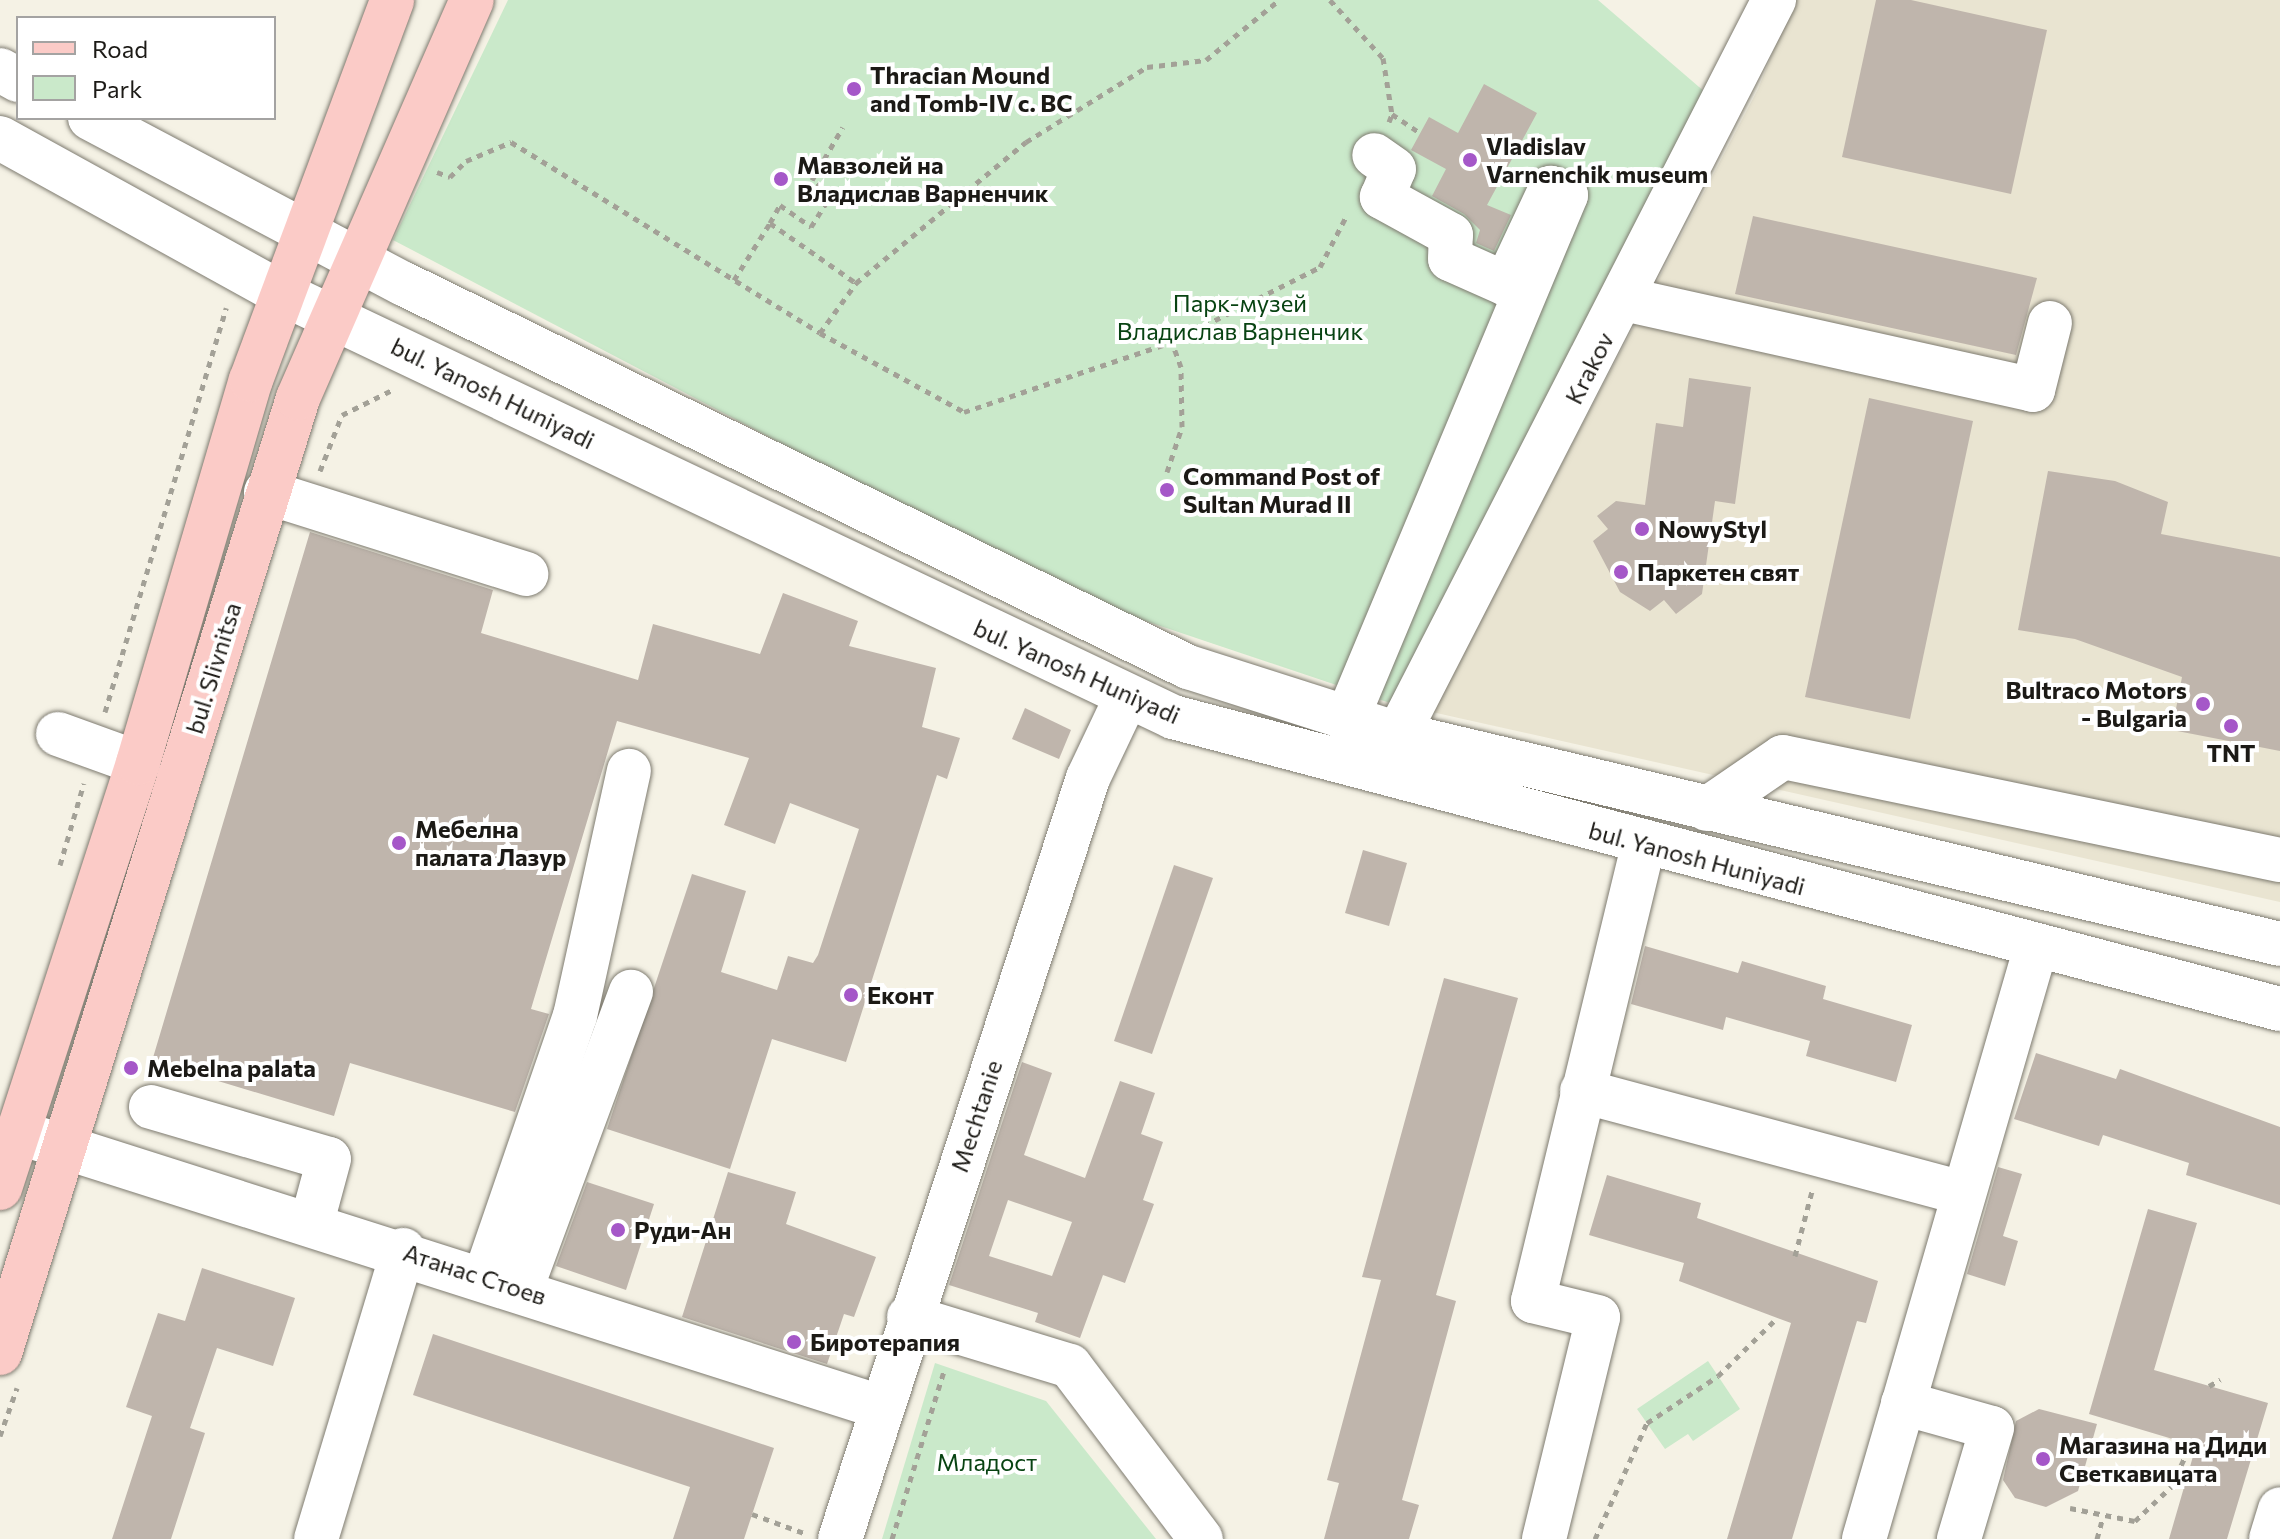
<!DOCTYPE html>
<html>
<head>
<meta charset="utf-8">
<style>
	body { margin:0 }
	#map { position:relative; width:2280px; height:1539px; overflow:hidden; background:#f5f2e5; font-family:Commissioner,sans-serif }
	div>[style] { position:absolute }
	.built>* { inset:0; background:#e9e4d1 }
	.green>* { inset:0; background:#cae9ca }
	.building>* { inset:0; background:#bfb5ac }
	.path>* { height:5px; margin-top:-2.5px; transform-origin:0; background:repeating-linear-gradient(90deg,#a3a197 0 6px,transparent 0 12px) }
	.roads { filter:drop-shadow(0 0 2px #7e7b70) drop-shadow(0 0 2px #7e7b70) }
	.minor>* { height:44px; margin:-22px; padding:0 22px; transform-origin:22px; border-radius:22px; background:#fff }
	.major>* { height:44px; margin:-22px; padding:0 22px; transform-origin:22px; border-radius:22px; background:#fbcbc7 }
	.dots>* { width:22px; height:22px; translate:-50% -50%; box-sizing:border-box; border:4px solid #fff; border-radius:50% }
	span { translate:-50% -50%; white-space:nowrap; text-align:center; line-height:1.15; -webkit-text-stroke:8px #fff; paint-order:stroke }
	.poi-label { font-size:24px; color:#1c1a16; font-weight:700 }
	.left { translate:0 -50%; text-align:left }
	.right { translate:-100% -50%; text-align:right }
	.park-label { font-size:24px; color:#084312 }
	.street-label { font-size:24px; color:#1c1a16 }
	.legend { position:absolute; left:16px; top:16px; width:260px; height:104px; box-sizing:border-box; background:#fff; border:2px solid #a4a3a2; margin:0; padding:10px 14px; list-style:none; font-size:24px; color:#1c1a16 }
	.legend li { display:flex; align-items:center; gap:16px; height:40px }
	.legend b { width:40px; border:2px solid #a4a3a2 }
</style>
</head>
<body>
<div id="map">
	<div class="built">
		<i style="clip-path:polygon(1794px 0,2280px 0,2280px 902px,1432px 712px,1758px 89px)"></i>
	</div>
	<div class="green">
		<i style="clip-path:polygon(508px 0,1598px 0,1713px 99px,1393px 704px,1077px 598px,393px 240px)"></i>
		<i style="clip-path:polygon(1708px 1361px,1740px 1409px,1693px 1441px,1688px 1434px,1665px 1449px,1637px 1409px)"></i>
		<i style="clip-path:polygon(935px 1363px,1046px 1401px,1156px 1539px,882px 1539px)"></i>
	</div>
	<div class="building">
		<i style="clip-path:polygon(1876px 0,1911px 0,2047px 30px,2011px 194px,1842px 157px)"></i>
		<i style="clip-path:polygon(1484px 84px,1537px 113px,1487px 205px,1511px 215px,1494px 251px,1476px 243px,1480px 230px,1464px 214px,1432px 196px,1446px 169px,1411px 150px,1429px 117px,1458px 133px)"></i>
		<i style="clip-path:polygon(1753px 216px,2037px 278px,2016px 355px,1735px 294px)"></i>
		<i style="clip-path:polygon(1689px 378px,1751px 387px,1735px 504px,1715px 501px,1702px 594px,1676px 614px,1664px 600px,1650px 611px,1620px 592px,1593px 541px,1608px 529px,1597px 516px,1616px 501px,1645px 505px,1656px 423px,1683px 427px)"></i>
		<i style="clip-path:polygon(1869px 398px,1973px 421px,1910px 719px,1805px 697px)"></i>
		<i style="clip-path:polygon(2048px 471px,2115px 481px,2168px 502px,2161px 534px,2280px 557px,2280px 751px,2172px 730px,2182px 677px,2075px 639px,2018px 630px)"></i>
		<i style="clip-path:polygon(310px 532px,493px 590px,481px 633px,638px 680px,653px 624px,760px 654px,783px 593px,858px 621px,849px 646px,936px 668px,922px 727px,960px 738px,947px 779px,937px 775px,846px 1062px,772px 1039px,730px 1169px,607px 1129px,692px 874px,746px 891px,721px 972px,777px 990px,788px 956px,813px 963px,818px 955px,859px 829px,790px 803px,775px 844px,724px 825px,749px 758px,617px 721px,531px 1009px,549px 1014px,515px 1112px,350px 1063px,334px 1116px,152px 1061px)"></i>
		<i style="clip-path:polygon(1025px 708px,1071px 730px,1059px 759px,1012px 739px)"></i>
		<i style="clip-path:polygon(1363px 850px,1407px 863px,1389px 926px,1345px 913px)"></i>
		<i style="clip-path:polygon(1174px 865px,1213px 878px,1152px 1054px,1114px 1041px)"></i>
		<i style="clip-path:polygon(1645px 946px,1738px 973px,1742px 961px,1826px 986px,1823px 999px,1912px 1025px,1896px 1082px,1806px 1056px,1810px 1041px,1726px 1017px,1723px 1030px,1631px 1004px)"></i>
		<i style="clip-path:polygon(1444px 978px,1518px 998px,1436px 1295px,1456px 1301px,1402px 1500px,1419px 1505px,1409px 1539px,1324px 1539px,1339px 1483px,1327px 1480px,1381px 1280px,1362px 1277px)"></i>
		<i style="clip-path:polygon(2036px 1053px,2116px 1079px,2120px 1069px,2280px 1127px,2280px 1205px,2186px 1175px,2189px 1163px,2103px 1135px,2099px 1146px,2014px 1119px)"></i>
		<i style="clip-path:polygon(evenodd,1022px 1062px,1052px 1073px,1024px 1155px,1085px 1178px,1120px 1081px,1155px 1093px,1141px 1134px,1163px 1142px,1143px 1200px,1154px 1204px,1125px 1283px,1103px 1275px,1080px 1338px,1035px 1322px,1038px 1313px,949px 1285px,1022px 1062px,1008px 1200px,1072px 1222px,1052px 1276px,989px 1256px,1008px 1200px)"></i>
		<i style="clip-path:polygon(1998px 1167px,2022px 1174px,2003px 1236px,2018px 1241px,2005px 1286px,1967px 1274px)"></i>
		<i style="clip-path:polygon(728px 1172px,796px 1192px,786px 1224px,876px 1257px,854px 1317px,844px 1314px,827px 1364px,682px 1317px)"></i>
		<i style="clip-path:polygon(1607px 1175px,1701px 1203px,1697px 1218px,1878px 1281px,1866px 1323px,1857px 1321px,1792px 1539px,1727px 1539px,1791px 1323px,1679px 1281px,1684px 1263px,1589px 1235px)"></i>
		<i style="clip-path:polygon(587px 1182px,654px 1204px,626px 1290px,556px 1266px)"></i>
		<i style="clip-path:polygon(2148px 1209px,2197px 1223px,2154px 1370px,2268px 1403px,2227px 1539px,2169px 1539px,2196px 1446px,2089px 1414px)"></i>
		<i style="clip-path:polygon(202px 1268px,295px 1298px,273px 1366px,217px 1348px,190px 1428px,205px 1433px,171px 1539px,112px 1539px,152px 1416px,126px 1407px,158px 1313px,185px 1321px)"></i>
		<i style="clip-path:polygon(433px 1334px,774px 1448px,744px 1539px,673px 1539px,690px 1487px,413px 1395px)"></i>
		<i style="clip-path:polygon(2039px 1409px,2097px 1424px,2078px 1491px,2046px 1507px,2015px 1498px,2003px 1480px,2016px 1421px)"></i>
	</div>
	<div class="path">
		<i style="left:1330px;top:0;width:79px;rotate:47.6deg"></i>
		<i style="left:1383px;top:58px;width:57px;rotate:80.9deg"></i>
		<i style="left:1389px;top:122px;width:9px;rotate:-69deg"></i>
		<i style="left:1392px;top:114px;width:34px;rotate:34deg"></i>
		<i style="left:437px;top:172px;width:14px;rotate:21deg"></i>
		<i style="left:450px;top:177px;width:23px;rotate:-45deg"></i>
		<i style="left:466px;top:161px;width:49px;rotate:-22.9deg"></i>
		<i style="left:511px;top:142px;width:363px;rotate:31.7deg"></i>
		<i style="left:820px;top:333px;width:164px;rotate:28.7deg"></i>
		<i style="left:964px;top:412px;width:219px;rotate:-18.6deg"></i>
		<i style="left:1172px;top:342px;width:166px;rotate:-26.9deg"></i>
		<i style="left:1320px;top:267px;width:59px;rotate:-62.6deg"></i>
		<i style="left:770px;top:223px;width:21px;rotate:-61deg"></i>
		<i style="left:780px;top:205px;width:38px;rotate:35deg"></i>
		<i style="left:811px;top:227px;width:40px;rotate:-58deg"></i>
		<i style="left:832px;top:193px;width:24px;rotate:-147deg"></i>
		<i style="left:812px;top:180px;width:61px;rotate:-59.7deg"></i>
		<i style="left:734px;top:280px;width:67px;rotate:-57.7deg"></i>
		<i style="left:770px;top:223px;width:105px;rotate:34.9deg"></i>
		<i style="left:820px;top:333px;width:62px;rotate:-54.2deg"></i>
		<i style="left:856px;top:283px;width:221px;rotate:-39.7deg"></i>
		<i style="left:1026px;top:142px;width:142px;rotate:-31.8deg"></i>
		<i style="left:1147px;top:67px;width:59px;rotate:-6.8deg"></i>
		<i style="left:1206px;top:60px;width:94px;rotate:-39.4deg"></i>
		<i style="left:320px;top:471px;width:60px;rotate:-68.6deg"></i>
		<i style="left:342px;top:415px;width:56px;rotate:-26.6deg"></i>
		<i style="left:1167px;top:472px;width:47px;rotate:-71.6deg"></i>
		<i style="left:1182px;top:427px;width:60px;rotate:-91deg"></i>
		<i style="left:1181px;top:367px;width:27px;rotate:-110deg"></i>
		<i style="left:105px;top:712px;width:422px;rotate:-73.3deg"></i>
		<i style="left:60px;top:865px;width:85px;rotate:-73.7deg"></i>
		<i style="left:1795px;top:1256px;width:67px;rotate:-75.3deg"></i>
		<i style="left:2209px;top:1386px;width:13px;rotate:-29deg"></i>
		<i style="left:0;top:1436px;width:51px;rotate:-70.5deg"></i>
		<i style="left:2070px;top:1508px;width:66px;rotate:11.3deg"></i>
		<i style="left:2135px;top:1521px;width:50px;rotate:-43.4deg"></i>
		<i style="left:2171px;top:1487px;width:47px;rotate:-65.1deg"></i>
		<i style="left:752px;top:1514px;width:55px;rotate:20.1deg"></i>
		<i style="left:892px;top:1539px;width:179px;rotate:-72.8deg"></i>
		<i style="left:1595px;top:1539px;width:127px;rotate:-65.9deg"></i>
		<i style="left:1647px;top:1423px;width:85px;rotate:-33.5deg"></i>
		<i style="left:1718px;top:1376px;width:81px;rotate:-44.5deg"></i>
		<i style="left:2097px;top:1539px;width:23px;rotate:-75deg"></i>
	</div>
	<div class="roads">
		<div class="minor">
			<i style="left:0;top:70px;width:21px;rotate:29deg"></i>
			<i style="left:90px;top:118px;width:355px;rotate:27.9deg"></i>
			<i style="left:404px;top:284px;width:873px;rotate:26.04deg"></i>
			<i style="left:1188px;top:667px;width:220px;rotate:17.7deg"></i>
			<i style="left:1398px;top:734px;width:907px;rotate:13.39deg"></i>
			<i style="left:0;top:138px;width:321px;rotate:28.9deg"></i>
			<i style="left:281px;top:293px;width:988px;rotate:25.42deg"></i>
			<i style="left:1173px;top:717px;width:1145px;rotate:14.78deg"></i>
			<i style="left:1624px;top:299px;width:419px;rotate:12.5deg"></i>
			<i style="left:2033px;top:390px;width:69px;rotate:-75.8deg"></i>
			<i style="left:266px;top:492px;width:273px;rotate:17.5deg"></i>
			<i style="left:1346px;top:721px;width:570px;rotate:-67.3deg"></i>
			<i style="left:1566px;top:195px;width:17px;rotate:-155deg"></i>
			<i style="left:1551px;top:188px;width:106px;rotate:115.1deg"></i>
			<i style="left:1506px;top:284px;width:61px;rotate:-155.9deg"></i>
			<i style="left:1450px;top:259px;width:24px;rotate:-88deg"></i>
			<i style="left:1451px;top:235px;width:79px;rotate:-151.2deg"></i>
			<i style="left:1382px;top:197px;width:30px;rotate:-67deg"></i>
			<i style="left:1394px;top:169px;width:24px;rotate:-145deg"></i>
			<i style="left:58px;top:734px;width:85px;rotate:19.9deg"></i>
			<i style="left:1398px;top:734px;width:825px;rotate:-62.88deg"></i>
			<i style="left:1707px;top:809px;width:92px;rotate:-34.4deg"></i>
			<i style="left:1783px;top:757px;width:508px;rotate:11.71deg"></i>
			<i style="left:1582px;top:1091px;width:395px;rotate:15deg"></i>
			<i style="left:151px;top:1107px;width:185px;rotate:16.3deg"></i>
			<i style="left:329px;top:1159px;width:65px;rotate:105.1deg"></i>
			<i style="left:17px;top:1132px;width:906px;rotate:17.67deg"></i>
			<i style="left:485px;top:1277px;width:276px;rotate:-71deg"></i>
			<i style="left:575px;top:1016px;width:251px;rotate:-77.6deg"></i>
			<i style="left:521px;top:1289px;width:317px;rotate:-69.7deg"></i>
			<i style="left:909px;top:1317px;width:168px;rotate:16.9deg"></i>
			<i style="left:1070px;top:1366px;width:217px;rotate:52.9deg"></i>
			<i style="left:1903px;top:1403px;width:92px;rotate:15.7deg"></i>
			<i style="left:1992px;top:1428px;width:116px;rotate:106.6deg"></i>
			<i style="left:316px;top:1539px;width:302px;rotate:-73.2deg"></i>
			<i style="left:840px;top:1539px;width:800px;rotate:-71.95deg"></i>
			<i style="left:1088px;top:778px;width:89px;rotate:-64.6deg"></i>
			<i style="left:1544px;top:1539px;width:228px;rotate:-76.3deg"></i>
			<i style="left:1598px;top:1317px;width:67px;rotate:-166.2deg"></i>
			<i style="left:1533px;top:1301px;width:471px;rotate:-76.4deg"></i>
			<i style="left:1864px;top:1539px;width:616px;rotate:-73.8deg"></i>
			<i style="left:2271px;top:1539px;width:31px;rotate:-73deg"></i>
		</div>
		<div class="major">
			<i style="left:0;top:1188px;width:447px;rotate:-72deg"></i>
			<i style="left:138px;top:763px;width:399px;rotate:-73.6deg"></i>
			<i style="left:251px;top:380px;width:405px;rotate:-69.6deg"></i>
			<i style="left:0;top:1353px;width:1000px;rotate:-72.67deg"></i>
			<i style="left:298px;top:398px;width:434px;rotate:-66.4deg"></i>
		</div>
	</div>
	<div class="dots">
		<i style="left:854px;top:89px;background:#a557c8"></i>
		<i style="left:1470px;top:160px;background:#a557c8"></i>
		<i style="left:781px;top:179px;background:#a557c8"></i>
		<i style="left:1167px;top:490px;background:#a557c8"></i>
		<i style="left:1642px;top:529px;background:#a557c8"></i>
		<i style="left:1621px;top:572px;background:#a557c8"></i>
		<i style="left:2203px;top:704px;background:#a557c8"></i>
		<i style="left:2231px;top:726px;background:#a557c8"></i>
		<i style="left:399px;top:843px;background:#a557c8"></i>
		<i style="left:851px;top:995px;background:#a557c8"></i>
		<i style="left:131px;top:1068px;background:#a557c8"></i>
		<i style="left:618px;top:1230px;background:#a557c8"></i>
		<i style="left:794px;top:1342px;background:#a557c8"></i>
		<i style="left:2043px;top:1459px;background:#a557c8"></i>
	</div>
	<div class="poi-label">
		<span class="left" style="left:870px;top:89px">Thracian Mound<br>and Tomb-IV c. BC</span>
		<span class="left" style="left:1486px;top:160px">Vladislav<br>Varnenchik museum</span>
		<span class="left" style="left:797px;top:179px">Мавзолей на<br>Владислав Варненчик</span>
		<span class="left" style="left:1183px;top:490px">Command Post of<br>Sultan Murad II</span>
		<span class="left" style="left:1658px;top:529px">NowyStyl</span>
		<span class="left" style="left:1637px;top:572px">Паркетен свят</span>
		<span class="right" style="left:2187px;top:704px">Bultraco Motors<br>- Bulgaria</span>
		<span style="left:2231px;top:753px">TNT</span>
		<span class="left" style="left:415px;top:843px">Мебелна<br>палата Лазур</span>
		<span class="left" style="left:867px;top:995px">Еконт</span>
		<span class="left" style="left:147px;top:1068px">Mebelna palata</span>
		<span class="left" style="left:634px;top:1230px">Руди-Ан</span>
		<span class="left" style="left:810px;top:1342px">Биротерапия</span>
		<span class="left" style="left:2059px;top:1459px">Магазина на Диди<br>Светкавицата</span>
	</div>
	<div class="park-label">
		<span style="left:1240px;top:317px">Парк-музей<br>Владислав Варненчик</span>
		<span style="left:987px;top:1462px">Младост</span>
	</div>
	<div class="street-label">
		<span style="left:1589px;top:368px;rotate:-63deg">Krakov</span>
		<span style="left:493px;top:393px;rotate:26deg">bul. Yanosh Huniyadi</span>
		<span style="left:213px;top:668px;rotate:-73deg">bul. Slivnitsa</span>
		<span style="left:1077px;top:671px;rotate:24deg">bul. Yanosh Huniyadi</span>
		<span style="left:1697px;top:858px;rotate:15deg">bul. Yanosh Huniyadi</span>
		<span style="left:976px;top:1116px;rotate:-72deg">Mechtanie</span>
		<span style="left:475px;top:1274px;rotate:18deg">Атанас Стоев</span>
	</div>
	<ul class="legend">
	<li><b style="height:10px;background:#fbcbc7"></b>Road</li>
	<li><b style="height:22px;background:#cae9ca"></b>Park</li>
	</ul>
</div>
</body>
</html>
